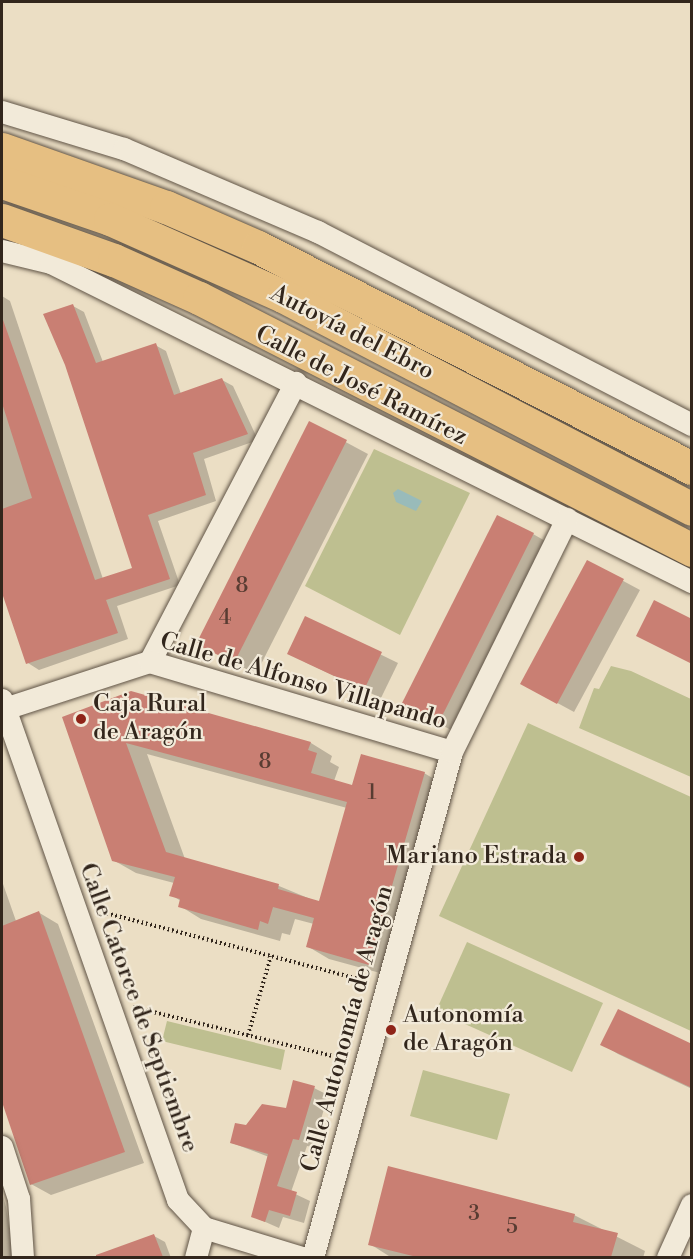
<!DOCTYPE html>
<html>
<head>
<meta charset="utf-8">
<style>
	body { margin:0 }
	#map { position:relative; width:693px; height:1259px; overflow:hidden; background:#ebdec4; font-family:"Libre Bodoni",serif }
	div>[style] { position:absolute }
	.green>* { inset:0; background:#bebf90 }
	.water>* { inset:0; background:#99bbba }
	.shadow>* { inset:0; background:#0003 }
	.building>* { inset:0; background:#c97f73 }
	.path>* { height:4px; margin-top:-2px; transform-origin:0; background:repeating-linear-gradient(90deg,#32261c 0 1.5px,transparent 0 4.5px) }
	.roads { filter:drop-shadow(0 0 2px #605446) drop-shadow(0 0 2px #605446) }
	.minor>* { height:22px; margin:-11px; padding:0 11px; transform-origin:11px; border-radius:11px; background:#f2ead9 }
	.highway>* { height:33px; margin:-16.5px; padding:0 16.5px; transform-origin:16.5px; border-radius:16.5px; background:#e6bf82 }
	.dots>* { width:16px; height:16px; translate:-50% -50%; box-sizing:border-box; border:3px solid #f2ead9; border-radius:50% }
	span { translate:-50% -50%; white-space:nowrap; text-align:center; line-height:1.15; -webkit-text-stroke:4.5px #f2ead9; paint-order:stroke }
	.number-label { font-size:21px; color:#583c32 }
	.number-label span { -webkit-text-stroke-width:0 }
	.street-label { font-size:24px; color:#32261c }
	.poi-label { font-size:24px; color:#32261c }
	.left { translate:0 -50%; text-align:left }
	.right { translate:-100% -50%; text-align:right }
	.frame { position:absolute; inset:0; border:3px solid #32261c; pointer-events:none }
</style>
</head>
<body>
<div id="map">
	<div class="green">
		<i style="clip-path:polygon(374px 449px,470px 493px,400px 635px,305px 586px)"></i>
		<i style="clip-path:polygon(611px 666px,631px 671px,691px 699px,691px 777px,579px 728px,594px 688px,599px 689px)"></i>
		<i style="clip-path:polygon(528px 723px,691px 797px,691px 1031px,439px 916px)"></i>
		<i style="clip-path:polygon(467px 942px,603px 1003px,572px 1072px,436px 1011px)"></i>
		<i style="clip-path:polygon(167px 1021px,285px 1050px,281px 1070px,162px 1041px)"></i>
		<i style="clip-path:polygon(423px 1070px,510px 1094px,497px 1140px,410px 1116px)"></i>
	</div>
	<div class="water">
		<i style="clip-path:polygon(398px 489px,422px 501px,416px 511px,396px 502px,393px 493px)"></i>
	</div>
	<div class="shadow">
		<i style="clip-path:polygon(2px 296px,10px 301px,103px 579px,134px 569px,73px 306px,84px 312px,103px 362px,155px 345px,166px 351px,181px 394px,222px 380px,233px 386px,258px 440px,204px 459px,216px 501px,158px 521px,180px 585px,117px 606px,128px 639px,39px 670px,28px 663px,2px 588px)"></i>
		<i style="clip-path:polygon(310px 423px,368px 454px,256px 674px,219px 655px)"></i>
		<i style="clip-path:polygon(533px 534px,554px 546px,459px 734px,424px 716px)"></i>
		<i style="clip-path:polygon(588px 562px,640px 590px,574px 712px,539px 693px)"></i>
		<i style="clip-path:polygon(306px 618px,398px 663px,381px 698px,305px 662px)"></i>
		<i style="clip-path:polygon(evenodd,64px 718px,311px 743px,332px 756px,330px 762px,339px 767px,334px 781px,353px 787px,424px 773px,446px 786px,391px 976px,329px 959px,307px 946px,314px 924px,295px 919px,290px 935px,282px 933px,280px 941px,201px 919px,180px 906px,181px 901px,171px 895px,174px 883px,136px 873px,113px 860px,64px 718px,147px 754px,347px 808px,320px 903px,279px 886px,185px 859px,147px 754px)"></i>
		<i style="clip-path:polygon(2px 881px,16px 921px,38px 912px,58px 924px,144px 1163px,51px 1195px,31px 1184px,2px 1098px)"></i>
		<i style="clip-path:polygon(602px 1044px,692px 1046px,692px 1089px,618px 1054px)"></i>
		<i style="clip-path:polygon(314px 1088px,328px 1095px,313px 1147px,307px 1146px,291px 1192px,310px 1201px,304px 1223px,283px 1217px,279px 1228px,252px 1216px,269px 1157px,232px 1143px,246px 1127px,287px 1109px)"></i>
		<i style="clip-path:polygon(2px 1192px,6px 1207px,14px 1258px,2px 1258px)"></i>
		<i style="clip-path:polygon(574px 1215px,645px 1251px,643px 1258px,392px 1258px,370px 1244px)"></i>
		<i style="clip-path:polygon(154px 1236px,165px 1242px,171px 1258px,130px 1258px,126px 1246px)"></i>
	</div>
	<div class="building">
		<i style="clip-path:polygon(73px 304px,96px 363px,156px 343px,174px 395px,222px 378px,248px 434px,193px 453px,206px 495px,148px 515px,170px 579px,106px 600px,118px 633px,26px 664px,2px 593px,2px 509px,32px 498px,2px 403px,2px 317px,95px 580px,132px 568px,65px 365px,43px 314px)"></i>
		<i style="clip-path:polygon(309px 421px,347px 440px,234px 663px,196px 644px)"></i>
		<i style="clip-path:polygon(497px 515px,534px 533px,438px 724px,401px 705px)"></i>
		<i style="clip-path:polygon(587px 560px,624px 579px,557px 704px,520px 684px)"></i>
		<i style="clip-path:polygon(654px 600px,692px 619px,692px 664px,636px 636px)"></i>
		<i style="clip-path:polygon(305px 616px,382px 652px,364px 690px,287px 654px)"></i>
		<i style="clip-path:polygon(evenodd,131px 691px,311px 742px,308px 750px,317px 753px,311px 773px,352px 785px,361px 754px,425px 772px,369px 965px,306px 947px,314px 918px,273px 907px,268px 924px,260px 921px,258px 930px,178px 907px,180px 899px,169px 896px,175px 877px,112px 861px,62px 717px,131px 691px,126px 743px,347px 802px,319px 901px,278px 889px,279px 884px,166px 852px,126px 743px)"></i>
		<i style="clip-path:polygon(39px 911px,125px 1152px,30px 1185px,2px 1102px,2px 926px)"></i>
		<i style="clip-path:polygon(618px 1009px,692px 1044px,692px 1088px,600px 1045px)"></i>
		<i style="clip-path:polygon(293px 1080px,315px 1086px,299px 1140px,293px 1139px,277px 1186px,297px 1192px,290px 1216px,269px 1210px,265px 1222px,251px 1217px,268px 1154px,230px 1143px,235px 1123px,246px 1125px,262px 1104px,286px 1108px)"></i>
		<i style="clip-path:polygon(388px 1166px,575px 1214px,573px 1222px,618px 1233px,611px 1257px,417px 1257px,368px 1245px)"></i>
		<i style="clip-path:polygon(154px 1234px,163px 1257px,96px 1257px,96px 1255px)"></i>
	</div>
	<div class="path">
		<i style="left:98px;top:911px;width:278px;rotate:14.6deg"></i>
		<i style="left:133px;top:1007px;width:218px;rotate:13.8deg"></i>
		<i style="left:248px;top:1035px;width:82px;rotate:-73.8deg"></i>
	</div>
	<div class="roads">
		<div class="minor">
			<i style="left:2px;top:112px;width:127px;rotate:16.9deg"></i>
			<i style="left:124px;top:149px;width:211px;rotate:23.2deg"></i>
			<i style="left:318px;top:232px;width:421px;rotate:27.3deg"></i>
			<i style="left:2px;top:251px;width:50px;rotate:13.8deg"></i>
			<i style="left:51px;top:263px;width:716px;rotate:26.46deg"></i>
			<i style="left:150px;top:662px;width:315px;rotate:-62.4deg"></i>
			<i style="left:2px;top:700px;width:530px;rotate:70.61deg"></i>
			<i style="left:178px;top:1200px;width:38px;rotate:47deg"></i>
			<i style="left:204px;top:1228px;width:102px;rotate:17deg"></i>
			<i style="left:2px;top:710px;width:156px;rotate:-18deg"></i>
			<i style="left:150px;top:662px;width:315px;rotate:16.6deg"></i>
			<i style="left:2px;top:1147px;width:55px;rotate:71.9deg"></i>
			<i style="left:19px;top:1199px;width:59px;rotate:86.1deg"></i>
			<i style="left:196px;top:1258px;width:31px;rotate:-75deg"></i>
			<i style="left:313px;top:1258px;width:525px;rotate:-74.64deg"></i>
			<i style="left:452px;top:752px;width:260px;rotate:-63.7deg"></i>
			<i style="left:668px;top:1258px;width:58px;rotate:-65.6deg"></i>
		</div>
		<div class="highway">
			<i style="left:2px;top:149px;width:174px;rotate:19.5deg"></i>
			<i style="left:166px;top:207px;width:100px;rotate:23.5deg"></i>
			<i style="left:258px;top:247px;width:487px;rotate:27deg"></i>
			<i style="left:2px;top:182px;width:114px;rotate:18.9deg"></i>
			<i style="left:110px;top:219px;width:189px;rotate:24deg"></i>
			<i style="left:283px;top:296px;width:461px;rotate:27.5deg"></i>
			<i style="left:2px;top:220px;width:119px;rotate:19.7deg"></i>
			<i style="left:114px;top:260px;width:93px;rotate:24.1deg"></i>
			<i style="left:199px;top:298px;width:554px;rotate:27.07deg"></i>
		</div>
	</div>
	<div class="dots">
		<i style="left:81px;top:719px;background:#8f2418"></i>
		<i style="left:579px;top:857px;background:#8f2418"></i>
		<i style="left:391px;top:1030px;background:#8f2418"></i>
	</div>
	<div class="number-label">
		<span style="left:242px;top:586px">8</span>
		<span style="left:225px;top:618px">4</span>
		<span style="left:265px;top:762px">8</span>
		<span style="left:372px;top:793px">1</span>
		<span style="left:474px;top:1214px">3</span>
		<span style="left:512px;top:1227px">5</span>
	</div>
	<div class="street-label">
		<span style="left:352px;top:333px;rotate:27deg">Autovía del Ebro</span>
		<span style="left:361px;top:386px;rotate:27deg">Calle de José Ramírez</span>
		<span style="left:303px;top:682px;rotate:16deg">Calle de Alfonso Villapando</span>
		<span style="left:138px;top:1008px;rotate:70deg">Calle Catorce de Septiembre</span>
		<span style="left:348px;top:1029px;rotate:-75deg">Calle Autonomía de Aragón</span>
	</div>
	<div class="poi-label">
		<span class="left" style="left:93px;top:719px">Caja Rural<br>de Aragón</span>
		<span class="right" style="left:567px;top:857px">Mariano Estrada</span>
		<span class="left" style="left:403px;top:1030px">Autonomía<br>de Aragón</span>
	</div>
	<div class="frame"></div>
</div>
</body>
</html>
